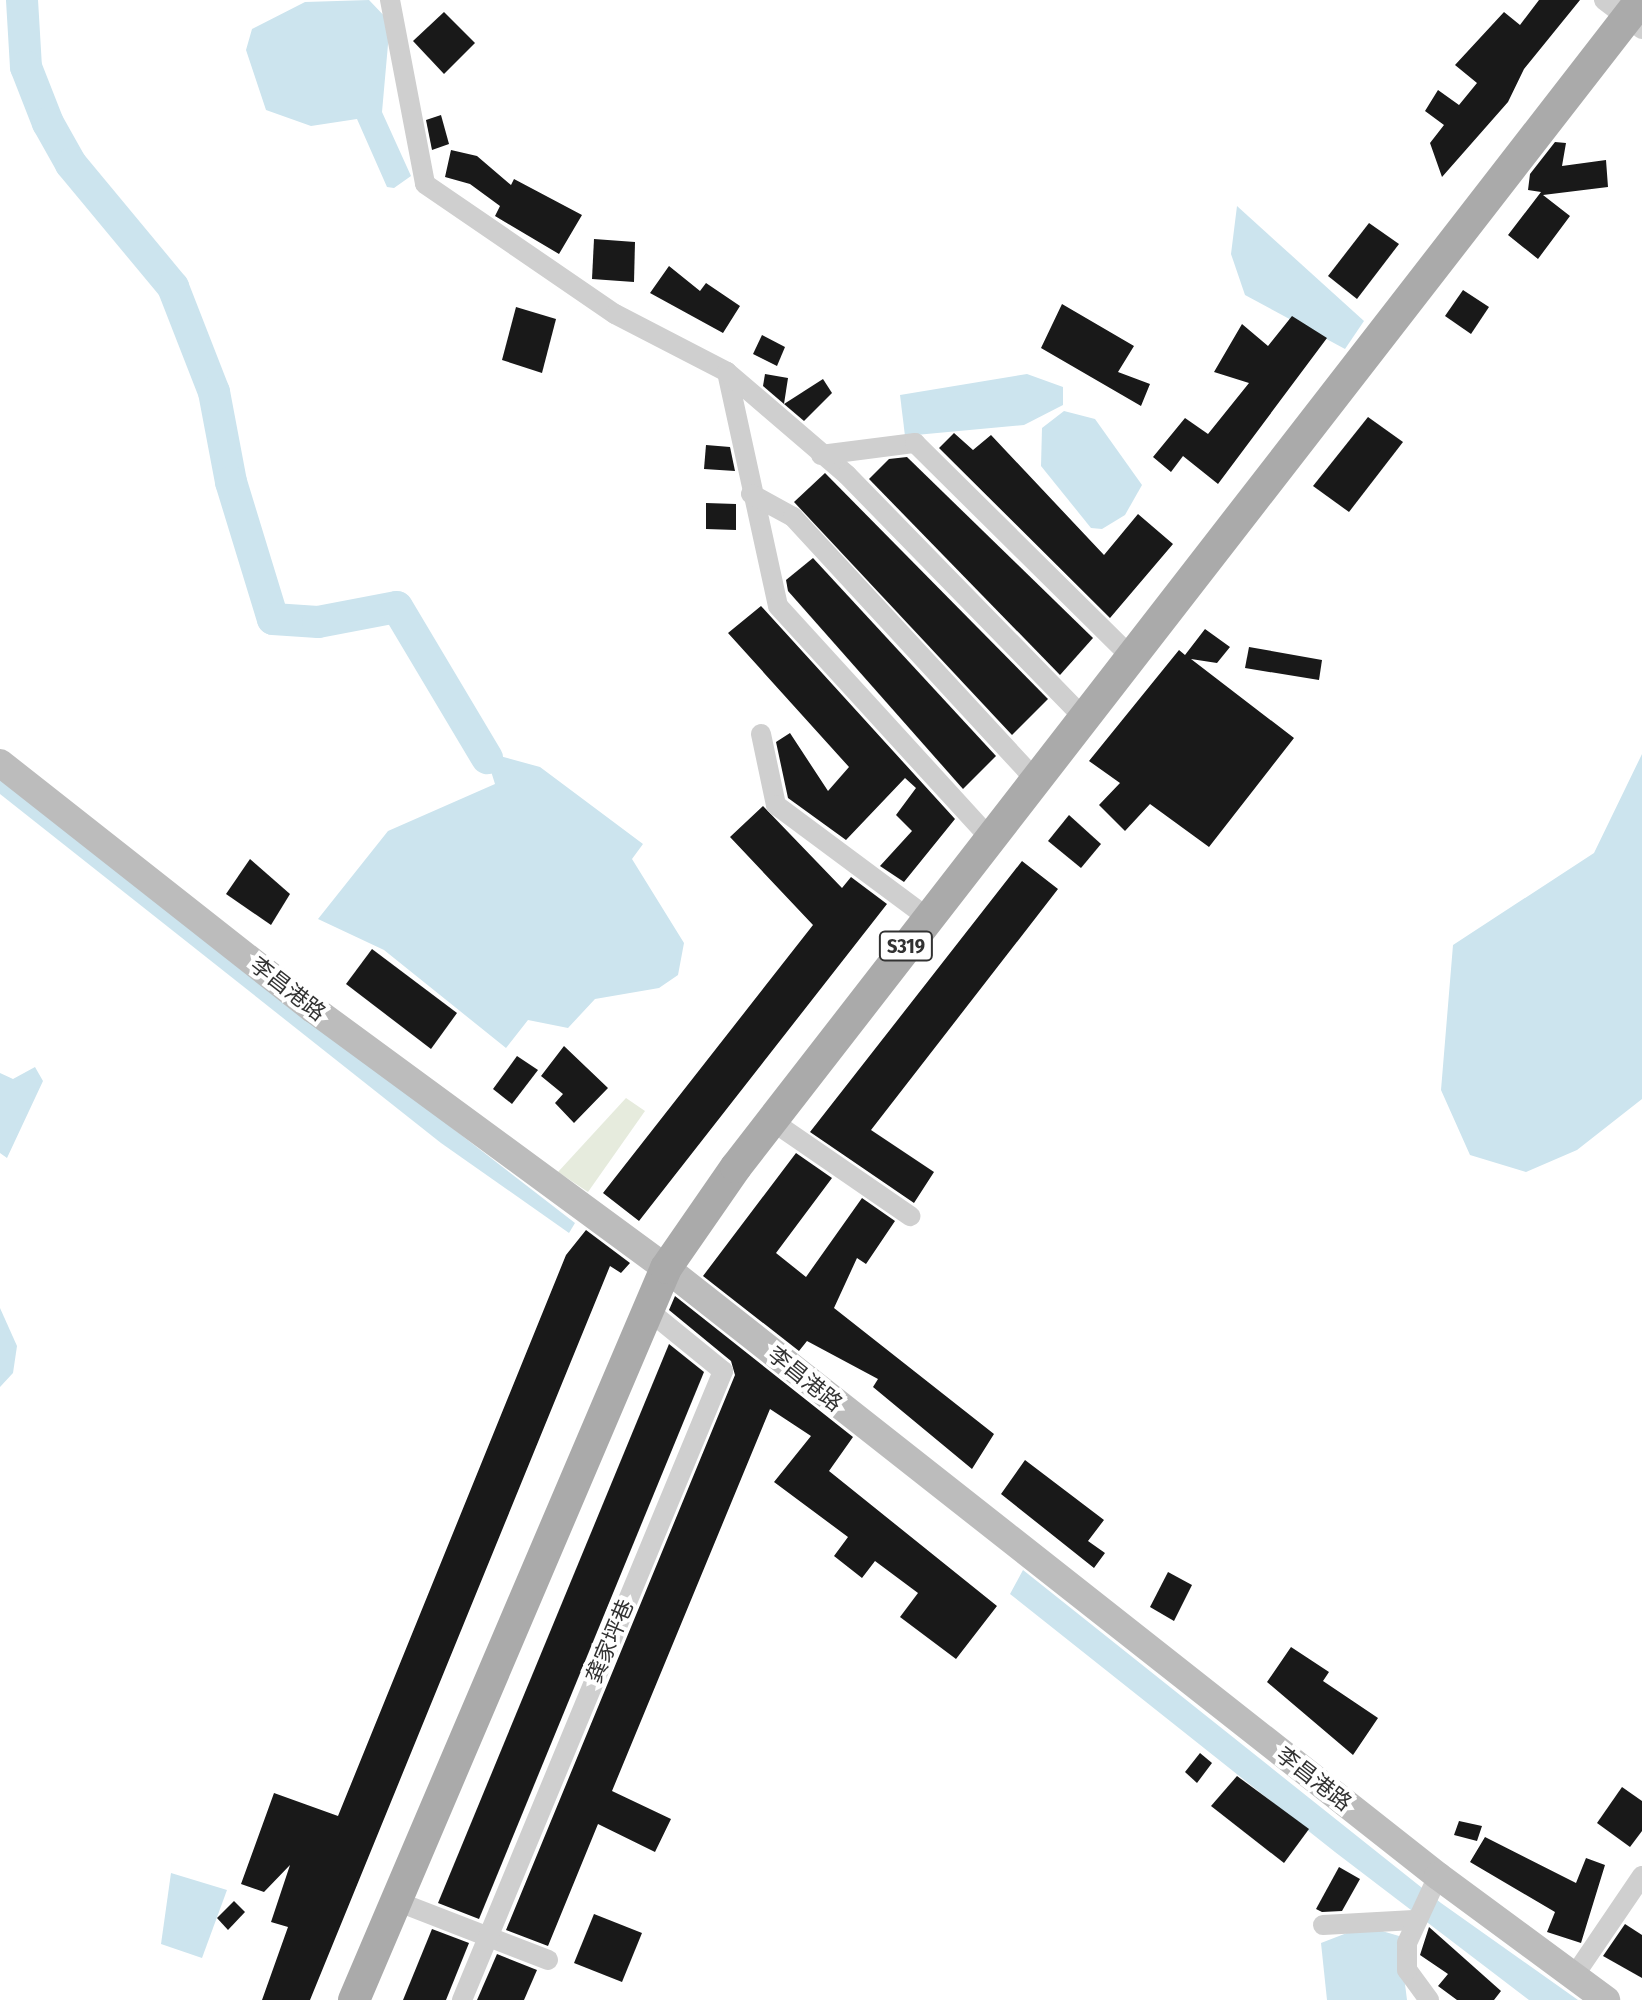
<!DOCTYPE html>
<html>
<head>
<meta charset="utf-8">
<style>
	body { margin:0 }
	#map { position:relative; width:1642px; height:2000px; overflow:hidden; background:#fff; font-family:"Fira Sans Condensed","Noto Sans SC",sans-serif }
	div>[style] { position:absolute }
	.green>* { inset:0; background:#e6ebdd }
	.water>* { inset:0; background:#cce4ee }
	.river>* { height:32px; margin:-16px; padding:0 16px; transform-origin:16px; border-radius:16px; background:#cce4ee }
	.building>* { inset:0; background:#191919 }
	.street>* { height:20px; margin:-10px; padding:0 10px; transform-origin:10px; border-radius:10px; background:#cfcfcf }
	.secondary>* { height:28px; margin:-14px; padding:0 14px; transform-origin:14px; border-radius:14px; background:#bcbcbc }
	.primary>* { height:32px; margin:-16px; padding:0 16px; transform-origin:16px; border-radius:16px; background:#aaa }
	span { translate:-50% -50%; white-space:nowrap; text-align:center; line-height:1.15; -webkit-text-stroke:8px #fff; paint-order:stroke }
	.shield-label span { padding:2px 6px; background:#fff; border:2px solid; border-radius:6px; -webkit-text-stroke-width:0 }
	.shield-label { font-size:20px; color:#323232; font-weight:700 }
	.street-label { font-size:22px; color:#323232 }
</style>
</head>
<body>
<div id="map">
	<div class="green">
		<i style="clip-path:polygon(626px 1098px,645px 1111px,588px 1192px,558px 1172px)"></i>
	</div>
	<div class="water">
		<i style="clip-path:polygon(369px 0,390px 22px,382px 112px,411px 176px,394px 188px,387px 187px,357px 119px,311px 126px,266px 110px,246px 50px,252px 29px,305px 2px)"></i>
		<i style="clip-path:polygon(1237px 206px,1364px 321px,1345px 349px,1245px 295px,1231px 254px)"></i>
		<i style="clip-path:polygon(1027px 374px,1063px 387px,1063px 405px,1024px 425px,905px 436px,900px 395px)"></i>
		<i style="clip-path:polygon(1064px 411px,1095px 419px,1142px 485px,1125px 515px,1102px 529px,1091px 528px,1041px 466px,1042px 428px)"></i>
		<i style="clip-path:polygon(485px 752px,540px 767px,643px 844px,632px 859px,684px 943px,678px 975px,659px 988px,595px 999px,568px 1028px,528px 1020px,506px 1048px,384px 950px,318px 919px,388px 831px,495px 784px)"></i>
		<i style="clip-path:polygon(1642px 754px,1642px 1099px,1577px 1150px,1526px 1172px,1470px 1155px,1441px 1090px,1453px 945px,1594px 853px)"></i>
		<i style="clip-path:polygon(0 778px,575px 1223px,569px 1233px,441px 1143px,0 794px)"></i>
		<i style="clip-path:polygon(35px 1067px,43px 1081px,7px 1158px,0 1153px,0 1073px,13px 1079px)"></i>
		<i style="clip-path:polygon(0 1308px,17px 1346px,13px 1373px,0 1387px)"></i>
		<i style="clip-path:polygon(1023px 1570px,1441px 1903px,1578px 2000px,1529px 2000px,1335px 1852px,1010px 1594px)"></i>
		<i style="clip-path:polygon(171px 1873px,227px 1890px,202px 1958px,161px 1944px)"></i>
		<i style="clip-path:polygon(1365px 1926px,1399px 1936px,1407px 2000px,1327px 2000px,1321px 1943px)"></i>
	</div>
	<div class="river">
		<i style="left:22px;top:0;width:67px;rotate:86.6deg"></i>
		<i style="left:26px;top:67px;width:60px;rotate:68.6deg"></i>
		<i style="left:48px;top:123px;width:47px;rotate:60.7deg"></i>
		<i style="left:71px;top:164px;width:160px;rotate:50.3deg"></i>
		<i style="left:173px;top:287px;width:113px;rotate:68.7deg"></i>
		<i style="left:214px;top:392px;width:92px;rotate:79.3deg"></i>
		<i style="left:231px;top:482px;width:143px;rotate:73deg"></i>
		<i style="left:273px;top:619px;width:45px;rotate:3.8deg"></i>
		<i style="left:318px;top:622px;width:80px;rotate:-10.8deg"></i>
		<i style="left:397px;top:607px;width:176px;rotate:59.2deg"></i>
	</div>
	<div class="building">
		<i style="clip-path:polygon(1539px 0,1580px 0,1524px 69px,1508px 102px,1442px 177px,1430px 143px,1444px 125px,1425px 111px,1438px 90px,1459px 105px,1477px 83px,1455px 65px,1504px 12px,1520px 25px)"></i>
		<i style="clip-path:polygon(444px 12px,475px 43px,444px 74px,413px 41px)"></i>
		<i style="clip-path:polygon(441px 115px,449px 144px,432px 150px,426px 120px)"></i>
		<i style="clip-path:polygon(1555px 142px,1566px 143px,1562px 166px,1606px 160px,1608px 187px,1543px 195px,1570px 216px,1538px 259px,1508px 235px,1541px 192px,1528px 190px,1530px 174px)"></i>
		<i style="clip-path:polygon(451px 150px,477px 156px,511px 185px,514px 179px,582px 215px,559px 254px,495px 216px,500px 206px,470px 184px,445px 177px)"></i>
		<i style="clip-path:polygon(1369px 223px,1399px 244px,1357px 299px,1328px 276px)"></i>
		<i style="clip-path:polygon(594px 239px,635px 242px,634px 282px,592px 279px)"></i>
		<i style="clip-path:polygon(669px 266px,700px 291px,706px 283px,740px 306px,723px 333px,650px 293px)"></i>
		<i style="clip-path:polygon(1463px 290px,1489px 307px,1471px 334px,1445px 316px)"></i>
		<i style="clip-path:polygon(1062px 304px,1134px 346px,1118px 372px,1150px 384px,1141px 406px,1041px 348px)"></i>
		<i style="clip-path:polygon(516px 307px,556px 319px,542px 373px,502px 360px)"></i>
		<i style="clip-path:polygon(1292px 316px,1327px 338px,1218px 484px,1183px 456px,1171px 472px,1153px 457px,1185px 418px,1208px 434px,1249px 383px,1214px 372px,1242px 324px,1268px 346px)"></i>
		<i style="clip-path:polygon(762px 335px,785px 347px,777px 366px,753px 354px)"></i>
		<i style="clip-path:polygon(765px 374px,788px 378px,784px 404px,763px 386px)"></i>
		<i style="clip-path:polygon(823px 379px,832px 393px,804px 421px,784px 404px)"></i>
		<i style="clip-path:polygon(1368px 417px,1403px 442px,1349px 512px,1313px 486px)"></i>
		<i style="clip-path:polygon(954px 433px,973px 450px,991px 435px,1104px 555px,1138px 514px,1173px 544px,1110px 618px,939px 448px)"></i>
		<i style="clip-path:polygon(706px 445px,730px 447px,735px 471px,704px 469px)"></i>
		<i style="clip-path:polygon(907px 457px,1093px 638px,1060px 675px,869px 479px,889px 459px)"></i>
		<i style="clip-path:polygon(825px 473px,1048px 699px,1012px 735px,794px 502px)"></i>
		<i style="clip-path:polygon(706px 503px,736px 504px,736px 530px,706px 529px)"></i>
		<i style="clip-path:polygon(813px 558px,996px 756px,963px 789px,788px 591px,786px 580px)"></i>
		<i style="clip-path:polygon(761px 606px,955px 819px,904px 882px,880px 866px,912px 831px,896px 815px,916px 788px,905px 778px,846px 840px,788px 798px,776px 742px,790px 733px,828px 791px,849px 767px,728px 633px)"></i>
		<i style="clip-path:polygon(1205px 629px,1230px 647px,1217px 663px,1191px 659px,1294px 738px,1209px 847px,1150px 804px,1125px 831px,1099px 805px,1120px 783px,1089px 761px,1179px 650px,1185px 655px)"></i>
		<i style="clip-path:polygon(1249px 647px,1322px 660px,1319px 680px,1245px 668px)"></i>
		<i style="clip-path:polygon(763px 806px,842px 888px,851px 877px,887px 904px,639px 1221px,603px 1193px,813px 925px,730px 837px)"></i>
		<i style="clip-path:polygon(1069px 815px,1101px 844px,1081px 868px,1048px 841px)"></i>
		<i style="clip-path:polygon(250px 859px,290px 894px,271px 925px,226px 894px)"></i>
		<i style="clip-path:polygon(1022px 861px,1058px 889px,871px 1130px,934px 1172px,914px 1203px,810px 1132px)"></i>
		<i style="clip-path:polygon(372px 949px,457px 1013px,431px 1049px,346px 984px)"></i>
		<i style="clip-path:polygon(564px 1046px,608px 1088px,574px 1123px,555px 1103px,563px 1094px,541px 1076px)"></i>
		<i style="clip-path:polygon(517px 1056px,538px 1070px,512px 1104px,493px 1089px)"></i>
		<i style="clip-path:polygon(796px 1153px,832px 1178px,776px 1253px,806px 1277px,862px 1198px,895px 1221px,866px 1264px,857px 1258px,834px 1308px,994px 1434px,972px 1469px,873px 1387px,878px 1379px,807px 1341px,799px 1351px,703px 1276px)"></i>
		<i style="clip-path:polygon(586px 1230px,630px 1263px,621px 1273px,610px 1266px,310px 2000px,262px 2000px,288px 1927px,271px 1922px,290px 1865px,264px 1892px,241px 1884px,274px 1793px,338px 1816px,566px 1255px)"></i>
		<i style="clip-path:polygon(675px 1296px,853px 1437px,829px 1471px,997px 1606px,956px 1659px,900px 1617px,918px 1593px,875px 1561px,862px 1578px,834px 1556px,848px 1537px,774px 1482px,811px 1436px,770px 1409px,612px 1791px,671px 1819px,655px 1852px,598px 1824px,548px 1946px,506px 1930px,735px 1375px,731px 1361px,669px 1310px)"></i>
		<i style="clip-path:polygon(669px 1344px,704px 1372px,479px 1919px,438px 1903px)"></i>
		<i style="clip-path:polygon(1025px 1460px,1104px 1520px,1088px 1541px,1105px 1553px,1094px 1568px,1001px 1494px)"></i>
		<i style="clip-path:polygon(1168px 1572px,1192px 1585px,1174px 1621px,1150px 1607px)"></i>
		<i style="clip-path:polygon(1291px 1647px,1329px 1672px,1323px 1681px,1378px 1718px,1353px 1755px,1267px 1682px)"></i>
		<i style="clip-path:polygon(1200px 1753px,1212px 1763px,1197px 1783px,1185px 1772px)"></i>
		<i style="clip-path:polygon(1237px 1776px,1309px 1829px,1284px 1863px,1211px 1806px)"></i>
		<i style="clip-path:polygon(1622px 1787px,1642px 1801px,1642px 1831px,1630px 1847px,1597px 1823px)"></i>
		<i style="clip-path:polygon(1459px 1821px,1482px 1826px,1477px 1841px,1454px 1835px)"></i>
		<i style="clip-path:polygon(1485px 1837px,1576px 1883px,1586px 1858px,1605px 1865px,1581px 1943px,1547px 1932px,1555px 1912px,1470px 1862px)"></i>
		<i style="clip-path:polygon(1339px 1867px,1360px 1879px,1342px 1911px,1322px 1912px,1316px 1909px)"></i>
		<i style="clip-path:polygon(234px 1901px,245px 1912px,228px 1930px,217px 1918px)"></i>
		<i style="clip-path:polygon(594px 1914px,642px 1933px,622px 1982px,574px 1963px)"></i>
		<i style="clip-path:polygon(1625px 1924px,1642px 1935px,1642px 1978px,1603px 1956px)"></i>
		<i style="clip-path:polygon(1429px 1927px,1501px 1991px,1494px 2000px,1457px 2000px,1438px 1986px,1448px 1974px,1420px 1955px)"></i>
		<i style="clip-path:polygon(432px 1929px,469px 1943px,446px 2000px,403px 2000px)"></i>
		<i style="clip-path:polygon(497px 1954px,537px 1970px,524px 2000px,477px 2000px)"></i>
	</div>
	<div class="street">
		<i style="left:390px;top:0;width:187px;rotate:79.2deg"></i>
		<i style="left:425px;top:184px;width:230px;rotate:34.4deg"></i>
		<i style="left:615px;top:314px;width:126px;rotate:27.4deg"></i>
		<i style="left:727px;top:372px;width:239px;rotate:77.7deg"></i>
		<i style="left:778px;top:606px;width:314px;rotate:47.6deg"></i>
		<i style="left:1604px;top:0;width:48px;rotate:37.3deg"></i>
		<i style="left:727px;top:372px;width:158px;rotate:40.6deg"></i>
		<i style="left:847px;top:475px;width:338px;rotate:45.7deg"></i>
		<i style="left:821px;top:455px;width:95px;rotate:-7.3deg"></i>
		<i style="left:915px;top:443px;width:303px;rotate:44.7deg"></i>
		<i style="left:751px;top:494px;width:48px;rotate:28.7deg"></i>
		<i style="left:793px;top:517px;width:357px;rotate:47.3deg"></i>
		<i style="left:761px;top:734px;width:73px;rotate:78.1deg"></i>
		<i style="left:776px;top:805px;width:189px;rotate:36.6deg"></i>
		<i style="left:772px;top:1121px;width:168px;rotate:34.5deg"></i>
		<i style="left:396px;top:1901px;width:163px;rotate:21.2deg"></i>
		<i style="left:1323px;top:1925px;width:91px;rotate:-3.1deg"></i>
		<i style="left:1574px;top:1976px;width:121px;rotate:-55.8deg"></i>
		<i style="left:462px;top:2000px;width:681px;rotate:-67.46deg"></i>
		<i style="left:723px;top:1371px;width:97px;rotate:-140.9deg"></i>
		<i style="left:1429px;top:2000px;width:37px;rotate:-126deg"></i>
		<i style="left:1407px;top:1970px;width:27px;rotate:-90deg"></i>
		<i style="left:1407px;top:1943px;width:74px;rotate:-65.2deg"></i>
	</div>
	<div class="secondary">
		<i style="left:0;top:763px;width:398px;rotate:38.2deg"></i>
		<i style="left:313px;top:1009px;width:438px;rotate:36.3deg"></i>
		<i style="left:666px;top:1268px;width:983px;rotate:38.22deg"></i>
		<i style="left:1438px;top:1876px;width:209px;rotate:36.4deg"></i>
	</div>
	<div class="primary">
		<i style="left:354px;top:2000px;width:796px;rotate:-66.91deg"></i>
		<i style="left:666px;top:1268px;width:123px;rotate:-55.3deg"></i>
		<i style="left:736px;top:1167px;width:1477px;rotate:-52.21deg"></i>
	</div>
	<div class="shield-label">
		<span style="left:906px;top:946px">S319</span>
	</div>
	<div class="street-label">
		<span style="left:288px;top:989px;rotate:38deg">李昌港路</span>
		<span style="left:805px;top:1379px;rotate:39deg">李昌港路</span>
		<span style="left:610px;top:1641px;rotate:-67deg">龚家坪巷</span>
		<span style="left:1314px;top:1779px;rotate:38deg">李昌港路</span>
	</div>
</div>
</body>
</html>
